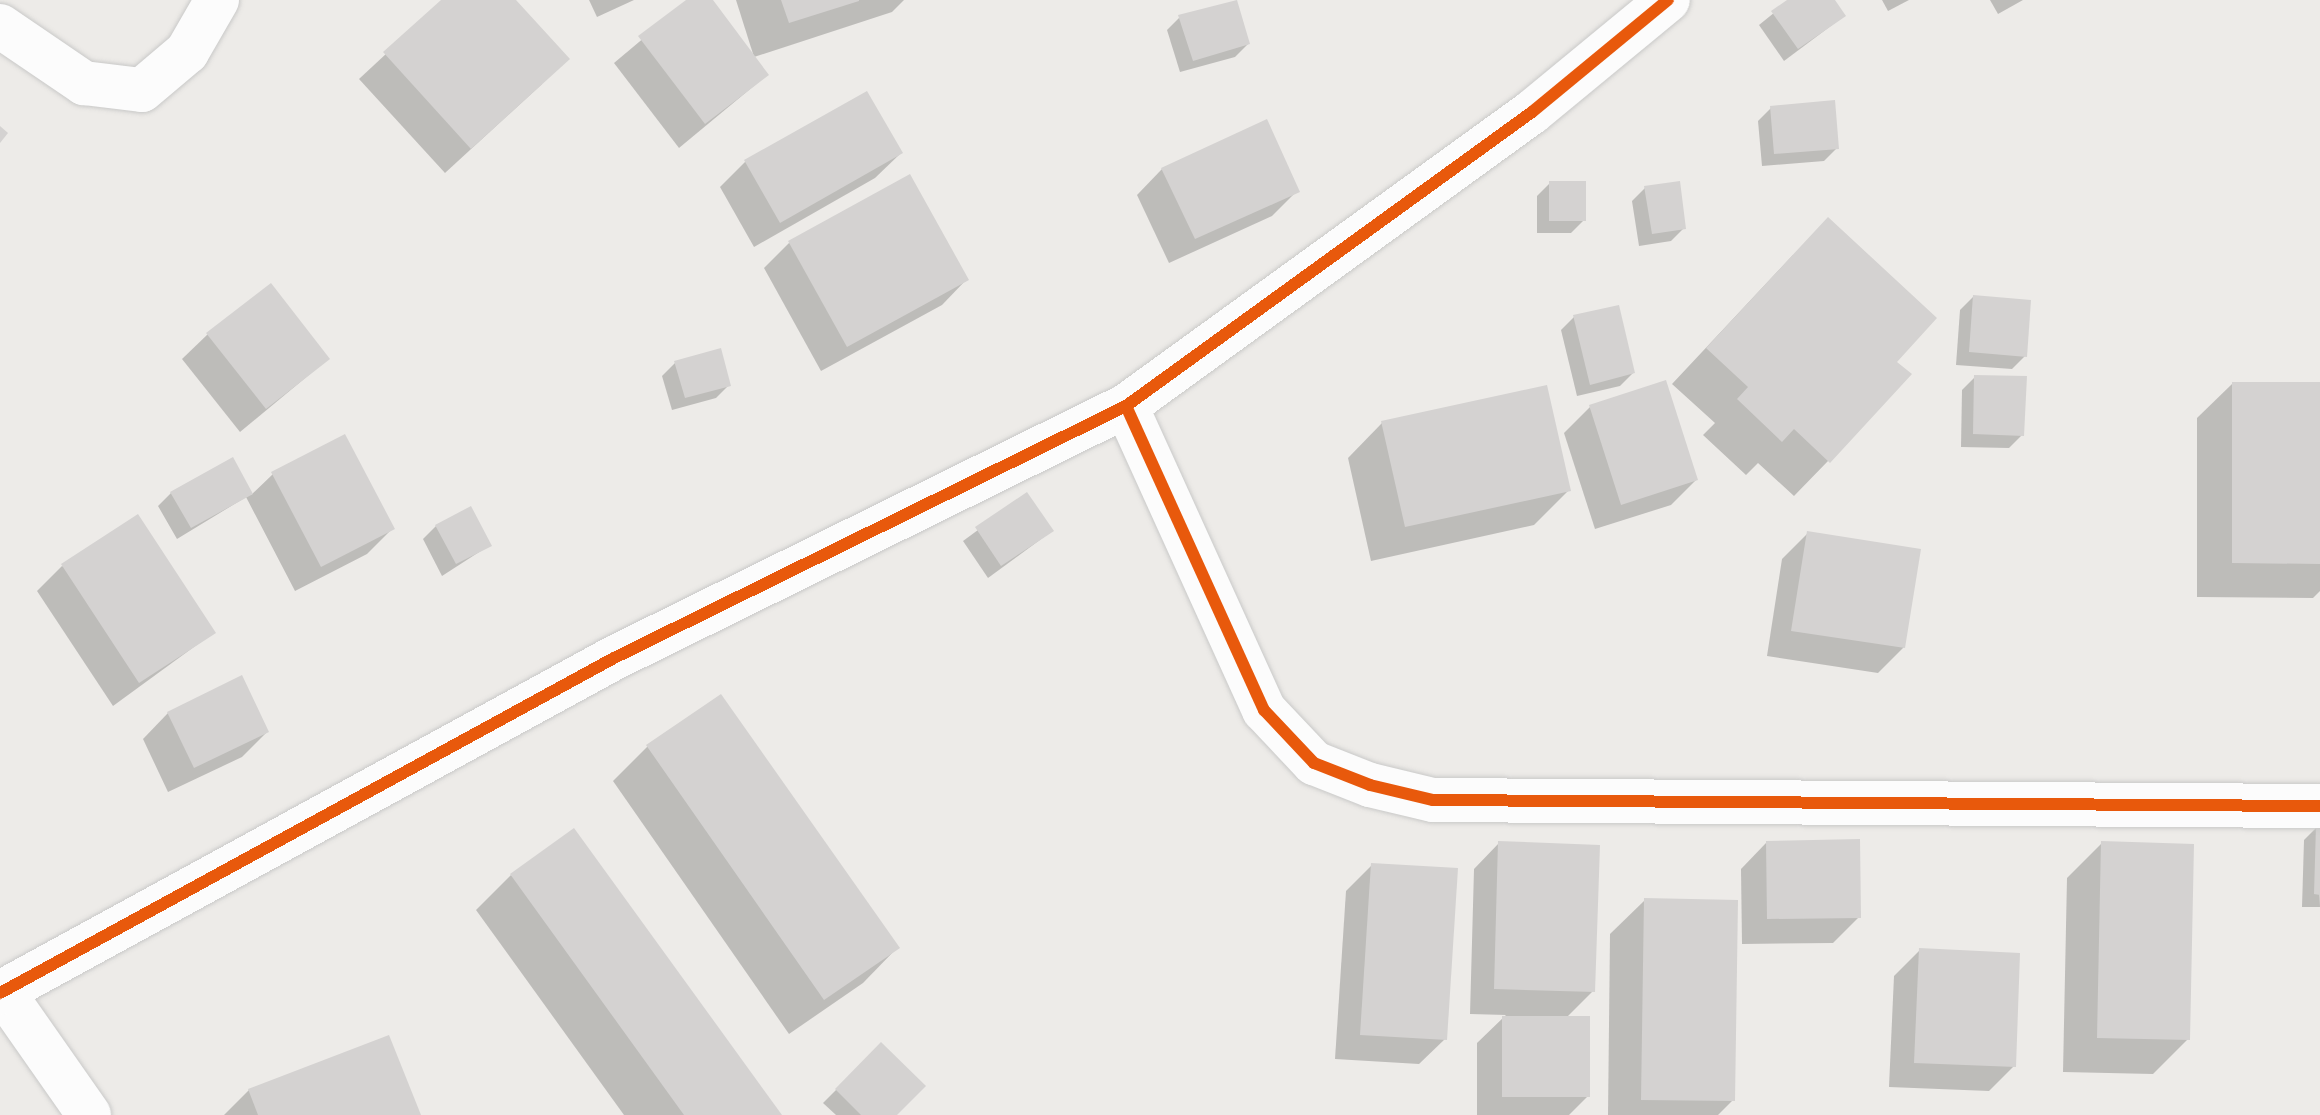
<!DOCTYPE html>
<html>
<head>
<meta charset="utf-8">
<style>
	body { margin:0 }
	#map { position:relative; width:2320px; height:1115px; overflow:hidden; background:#edebe8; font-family:Raleway,sans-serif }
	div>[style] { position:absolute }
	.shadow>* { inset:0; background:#0003 }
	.building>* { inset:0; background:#d4d2d1 }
	.roads { filter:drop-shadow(0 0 2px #c9c9c8) drop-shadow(0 0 2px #c9c9c8) }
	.street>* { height:44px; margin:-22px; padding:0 22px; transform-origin:22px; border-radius:22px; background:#fcfcfc }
	.cycleway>* { height:12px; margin:-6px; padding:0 6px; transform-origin:6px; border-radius:6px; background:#e8590c }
	span { translate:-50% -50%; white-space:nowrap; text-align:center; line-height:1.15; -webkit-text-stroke:8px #fff; paint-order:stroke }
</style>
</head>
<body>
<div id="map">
	<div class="shadow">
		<i style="clip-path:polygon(444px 0,513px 0,542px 84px,445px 173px,359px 79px)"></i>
		<i style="clip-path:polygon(589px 0,634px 0,597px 17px)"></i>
		<i style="clip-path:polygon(689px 0,710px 0,767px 75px,679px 148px,614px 63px)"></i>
		<i style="clip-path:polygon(736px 0,904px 0,892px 12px,754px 57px)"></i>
		<i style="clip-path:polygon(1790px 0,1833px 0,1844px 16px,1784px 61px,1759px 25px)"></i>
		<i style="clip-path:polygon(1882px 0,1909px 0,1888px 11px)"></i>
		<i style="clip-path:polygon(1990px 0,2023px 0,1998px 14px)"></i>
		<i style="clip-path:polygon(1180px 17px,1248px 44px,1235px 57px,1180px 72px,1167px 30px)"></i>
		<i style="clip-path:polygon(866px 94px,901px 153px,875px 178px,754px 247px,720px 187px,745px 162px)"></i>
		<i style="clip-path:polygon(1771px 108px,1837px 148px,1824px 161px,1762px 166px,1758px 121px)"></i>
		<i style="clip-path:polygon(1162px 169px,1297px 191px,1272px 216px,1169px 263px,1137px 195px)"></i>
		<i style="clip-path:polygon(1550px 183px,1584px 220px,1571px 233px,1537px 233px,1537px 196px)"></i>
		<i style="clip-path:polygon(1645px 188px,1684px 228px,1671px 241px,1639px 246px,1632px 201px)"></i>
		<i style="clip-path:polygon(789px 243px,967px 279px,942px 305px,821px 371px,764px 268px)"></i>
		<i style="clip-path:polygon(1793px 255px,1894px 362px,1828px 461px,1794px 496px,1758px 463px,1746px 475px,1703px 435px,1715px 423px,1672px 384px)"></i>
		<i style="clip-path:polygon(1973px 297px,2025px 356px,2012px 369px,1956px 365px,1960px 310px)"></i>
		<i style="clip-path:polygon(1574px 317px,1633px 373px,1620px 386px,1577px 396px,1561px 330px)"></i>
		<i style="clip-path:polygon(208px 334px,328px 359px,240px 432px,182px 359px)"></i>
		<i style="clip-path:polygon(675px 363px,729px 385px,716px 398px,672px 410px,662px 376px)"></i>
		<i style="clip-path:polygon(1975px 377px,2022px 435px,2009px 448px,1961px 447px,1962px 390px)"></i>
		<i style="clip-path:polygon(1665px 383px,1696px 480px,1671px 505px,1595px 529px,1564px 433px,1590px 407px)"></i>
		<i style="clip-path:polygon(2232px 384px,2320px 384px,2320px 591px,2313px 598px,2197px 597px,2197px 418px)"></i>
		<i style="clip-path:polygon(1382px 423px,1569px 490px,1534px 525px,1371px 561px,1348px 458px)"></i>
		<i style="clip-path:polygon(273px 474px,392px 529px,367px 554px,295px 591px,246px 497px,177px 539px,158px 506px,171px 493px,251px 495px)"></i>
		<i style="clip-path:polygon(1027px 494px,1052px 531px,988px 578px,963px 541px)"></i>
		<i style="clip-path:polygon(436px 526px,490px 545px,442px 576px,423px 539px)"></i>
		<i style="clip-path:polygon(1808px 533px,1904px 647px,1878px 673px,1767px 656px,1782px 559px)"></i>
		<i style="clip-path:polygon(62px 566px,213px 633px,113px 706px,37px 591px)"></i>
		<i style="clip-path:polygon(168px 713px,267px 732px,242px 757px,168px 792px,143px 739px)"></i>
		<i style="clip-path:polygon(648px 746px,897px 948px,863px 983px,789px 1034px,613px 781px)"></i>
		<i style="clip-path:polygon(2317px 827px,2320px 907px,2302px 907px,2304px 840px)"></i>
		<i style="clip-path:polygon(1499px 843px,1593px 991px,1566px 1018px,1588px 1096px,1569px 1115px,1477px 1115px,1477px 1043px,1506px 1015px,1470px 1014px,1474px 869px)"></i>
		<i style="clip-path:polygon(1766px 843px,1859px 917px,1833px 943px,1742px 944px,1741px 869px)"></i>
		<i style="clip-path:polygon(2102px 843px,2188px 1039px,2153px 1074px,2063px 1072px,2067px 878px)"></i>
		<i style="clip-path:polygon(1372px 865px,1445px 1039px,1419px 1064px,1335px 1059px,1346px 891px)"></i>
		<i style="clip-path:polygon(511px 875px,779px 1115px,624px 1115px,476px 910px)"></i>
		<i style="clip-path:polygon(1645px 900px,1733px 1100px,1718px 1115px,1608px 1115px,1610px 934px)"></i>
		<i style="clip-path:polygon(1920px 950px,2014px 1066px,1989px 1091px,1889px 1087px,1894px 976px)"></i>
		<i style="clip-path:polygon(881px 1045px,895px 1115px,836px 1115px,823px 1103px)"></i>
		<i style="clip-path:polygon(249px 1090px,419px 1115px,224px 1115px)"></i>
	</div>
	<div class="building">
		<i style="clip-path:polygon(441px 0,516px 0,570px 59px,471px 149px,383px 52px)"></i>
		<i style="clip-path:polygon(686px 0,713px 0,769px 75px,705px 124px,638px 36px)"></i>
		<i style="clip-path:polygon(781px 0,859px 0,859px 1px,789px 23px)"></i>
		<i style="clip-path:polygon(1237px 0,1250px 44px,1193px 61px,1178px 15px)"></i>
		<i style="clip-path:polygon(1787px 0,1835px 0,1846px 16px,1798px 49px,1771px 11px)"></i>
		<i style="clip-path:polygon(867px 91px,903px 153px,780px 223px,744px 160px)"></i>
		<i style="clip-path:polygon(1835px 100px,1839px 149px,1774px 154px,1770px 106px)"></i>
		<i style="clip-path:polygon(1267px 119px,1300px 192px,1195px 239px,1161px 168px)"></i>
		<i style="clip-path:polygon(0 126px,8px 133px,0 143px)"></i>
		<i style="clip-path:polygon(910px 174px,969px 280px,847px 347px,788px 241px)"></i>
		<i style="clip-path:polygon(1549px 181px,1586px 181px,1586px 221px,1549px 221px)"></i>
		<i style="clip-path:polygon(1680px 181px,1686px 229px,1652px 234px,1644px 186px)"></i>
		<i style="clip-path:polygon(1828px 217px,1937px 318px,1897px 362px,1912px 374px,1830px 463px,1794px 429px,1782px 442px,1737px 399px,1748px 387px,1706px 348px)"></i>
		<i style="clip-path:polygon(271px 283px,330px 359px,266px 409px,206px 333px)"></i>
		<i style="clip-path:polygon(1973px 295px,2031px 300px,2027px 357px,1969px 352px)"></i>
		<i style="clip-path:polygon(1619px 305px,1635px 373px,1590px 385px,1573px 315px)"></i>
		<i style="clip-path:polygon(721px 348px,731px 386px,685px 398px,674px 361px)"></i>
		<i style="clip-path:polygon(1974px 375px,2027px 376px,2024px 436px,1973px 434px)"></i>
		<i style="clip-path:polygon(1666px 380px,1698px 480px,1621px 505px,1589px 405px)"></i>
		<i style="clip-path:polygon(2232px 382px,2320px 382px,2320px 564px,2232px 563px)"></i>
		<i style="clip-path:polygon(1547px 385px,1571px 491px,1405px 527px,1381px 421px)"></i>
		<i style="clip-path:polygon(345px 434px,395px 529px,321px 567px,271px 472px)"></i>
		<i style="clip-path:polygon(233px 457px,253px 494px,191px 528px,170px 492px)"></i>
		<i style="clip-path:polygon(1027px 492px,1054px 531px,1001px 566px,975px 527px)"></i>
		<i style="clip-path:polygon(471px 506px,492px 546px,456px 564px,435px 525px)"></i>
		<i style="clip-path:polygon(138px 514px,216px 633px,139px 683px,61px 564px)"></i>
		<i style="clip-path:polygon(1807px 531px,1921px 549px,1905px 648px,1791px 631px)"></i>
		<i style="clip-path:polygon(242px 675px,269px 732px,194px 768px,167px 712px)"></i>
		<i style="clip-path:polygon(721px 694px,900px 948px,824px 1000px,646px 745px)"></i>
		<i style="clip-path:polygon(2316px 825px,2320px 825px,2320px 895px,2314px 894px)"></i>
		<i style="clip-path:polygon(574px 828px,782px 1115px,684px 1115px,510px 874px)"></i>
		<i style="clip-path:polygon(1860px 839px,1861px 918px,1767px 919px,1766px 841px)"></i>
		<i style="clip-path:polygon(1498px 841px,1600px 845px,1595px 992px,1494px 989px)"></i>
		<i style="clip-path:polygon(2101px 841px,2194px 844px,2190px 1040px,2097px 1038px)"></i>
		<i style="clip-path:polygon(1371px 863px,1458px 868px,1447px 1040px,1360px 1035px)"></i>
		<i style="clip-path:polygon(1644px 898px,1738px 900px,1735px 1101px,1641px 1100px)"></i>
		<i style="clip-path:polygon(1919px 948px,2020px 953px,2016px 1067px,1914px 1063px)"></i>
		<i style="clip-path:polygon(1502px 1016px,1590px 1016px,1590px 1097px,1502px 1097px)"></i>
		<i style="clip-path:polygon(389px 1035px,421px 1115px,258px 1115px,248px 1089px)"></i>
		<i style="clip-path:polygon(881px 1042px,926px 1086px,897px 1115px,861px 1115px,835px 1089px)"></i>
	</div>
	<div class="roads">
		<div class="street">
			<i style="left:0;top:26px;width:102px;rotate:34.2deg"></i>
			<i style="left:84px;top:83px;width:58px;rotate:6.9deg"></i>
			<i style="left:142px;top:90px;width:59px;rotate:-40.2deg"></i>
			<i style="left:187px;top:52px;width:60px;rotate:-60deg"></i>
			<i style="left:1126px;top:406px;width:334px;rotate:65.6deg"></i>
			<i style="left:1264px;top:710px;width:73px;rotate:46.7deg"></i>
			<i style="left:1314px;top:763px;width:60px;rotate:21.4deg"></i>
			<i style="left:1370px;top:785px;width:65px;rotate:13.4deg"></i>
			<i style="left:1433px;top:800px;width:887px;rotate:0.39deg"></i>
			<i style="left:3px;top:992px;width:150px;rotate:55deg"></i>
			<i style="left:0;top:993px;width:699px;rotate:-28.62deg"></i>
			<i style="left:614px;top:658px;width:571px;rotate:-26.21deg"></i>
			<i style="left:1126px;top:406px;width:501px;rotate:-35.91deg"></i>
			<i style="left:1532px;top:112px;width:176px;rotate:-39.5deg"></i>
		</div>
	</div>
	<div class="cycleway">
		<i style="left:1126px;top:406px;width:334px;rotate:65.6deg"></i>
		<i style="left:1264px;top:710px;width:73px;rotate:46.7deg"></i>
		<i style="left:1314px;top:763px;width:60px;rotate:21.4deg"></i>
		<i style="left:1370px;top:785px;width:65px;rotate:13.4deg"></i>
		<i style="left:1433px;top:800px;width:887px;rotate:0.39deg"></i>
		<i style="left:0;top:993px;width:699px;rotate:-28.62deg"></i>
		<i style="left:614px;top:658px;width:571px;rotate:-26.21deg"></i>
		<i style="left:1126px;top:406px;width:501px;rotate:-35.91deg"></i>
		<i style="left:1532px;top:112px;width:176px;rotate:-39.5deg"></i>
	</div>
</div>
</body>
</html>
